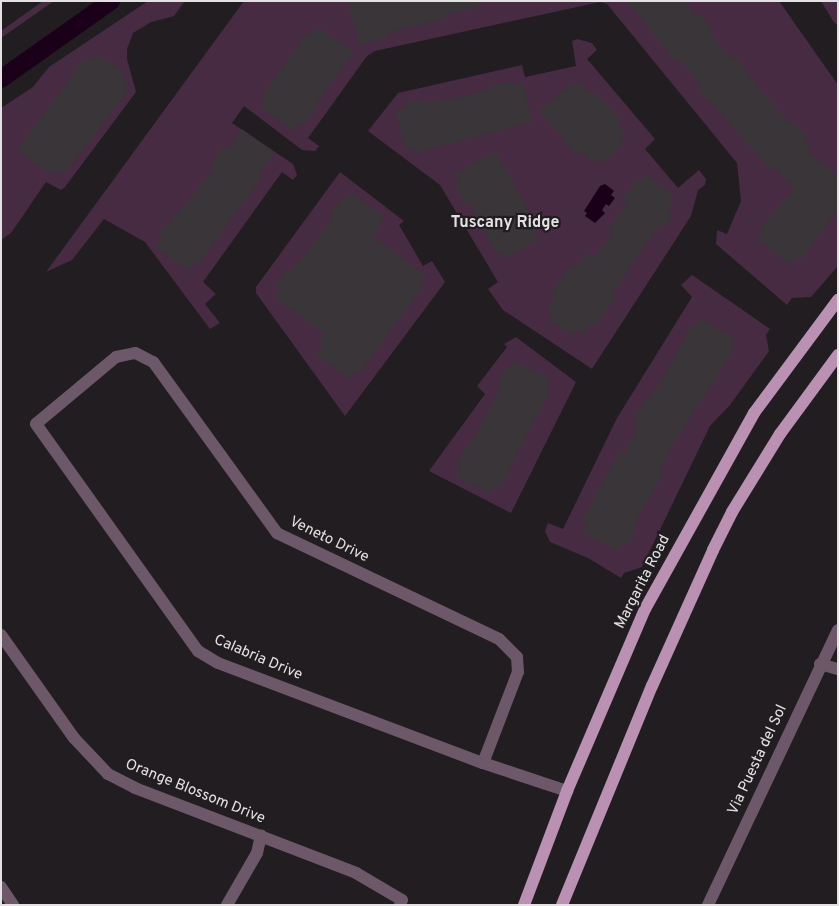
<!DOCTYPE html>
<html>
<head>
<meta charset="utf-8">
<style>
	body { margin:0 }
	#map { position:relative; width:839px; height:906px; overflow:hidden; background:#221d21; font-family:Overpass,sans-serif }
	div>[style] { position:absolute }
	.green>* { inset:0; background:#472b43 }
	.water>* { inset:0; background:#1b0019 }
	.canal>* { height:18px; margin:-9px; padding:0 9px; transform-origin:9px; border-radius:9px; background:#1b0019 }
	.building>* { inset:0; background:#393538 }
	.minor>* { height:12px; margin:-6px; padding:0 6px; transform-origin:6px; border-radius:6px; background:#6c5869 }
	.major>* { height:12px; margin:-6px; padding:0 6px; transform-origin:6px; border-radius:6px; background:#ba90b3 }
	span { translate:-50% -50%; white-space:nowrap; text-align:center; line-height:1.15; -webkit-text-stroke:4.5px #221d21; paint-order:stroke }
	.street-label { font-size:15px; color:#e4e1e3 }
	.neighbourhood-label { font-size:16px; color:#e4e1e3; font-weight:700 }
	.frame { position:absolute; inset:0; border:2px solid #e4e1e3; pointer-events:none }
</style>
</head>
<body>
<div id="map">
	<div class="green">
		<i style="clip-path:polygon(43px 1px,54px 1px,1px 38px,1px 31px)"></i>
		<i style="clip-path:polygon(102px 1px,116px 1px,1px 83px,1px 73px)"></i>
		<i style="clip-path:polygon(148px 1px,185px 1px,174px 16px,151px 22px,133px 33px,127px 49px,127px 59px,136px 92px,65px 187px,61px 190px,46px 182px,11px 233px,1px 240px,1px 108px,33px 87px,49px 67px)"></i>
		<i style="clip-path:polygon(244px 1px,779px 1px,838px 85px,838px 266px,811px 297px,792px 298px,787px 305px,716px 244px,717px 230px,727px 234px,741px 201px,737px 163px,607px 4px,600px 2px,375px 51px,367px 56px,308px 138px,319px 146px,315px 151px,302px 150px,244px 106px,232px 123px,293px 164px,297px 175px,293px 180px,282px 172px,203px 282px,216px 294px,205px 304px,220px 323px,210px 329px,145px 242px,104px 219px,72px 260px,46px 272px)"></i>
		<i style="clip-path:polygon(821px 1px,838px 1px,838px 26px,833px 21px)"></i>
		<i style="clip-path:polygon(577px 39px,592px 43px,597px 50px,587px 59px,655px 139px,645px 149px,678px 188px,699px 170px,706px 179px,705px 185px,698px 190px,691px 216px,592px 369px,503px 310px,488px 289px,498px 282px,440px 185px,368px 131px,398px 93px,522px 65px,525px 77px,576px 66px,572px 41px)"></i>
		<i style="clip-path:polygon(340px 172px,404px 221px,399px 225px,423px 266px,432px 261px,445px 282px,345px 416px,256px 293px,256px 287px)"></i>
		<i style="clip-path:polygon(692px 275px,770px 329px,766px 335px,769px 351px,730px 405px,710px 426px,642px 567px,624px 573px,621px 578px,588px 558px,550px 542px,545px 531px,548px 523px,563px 529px,617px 418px,692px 297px,681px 285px)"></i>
		<i style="clip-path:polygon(516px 337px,576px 382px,511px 513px,429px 471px,485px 394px,477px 386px,507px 347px,504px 344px)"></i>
	</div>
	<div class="water">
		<i style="clip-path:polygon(605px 184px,614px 191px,611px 195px,615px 198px,609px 206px,606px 204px,602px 210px,605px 213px,595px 223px,585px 216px,587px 213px,584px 211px,600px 186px)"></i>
	</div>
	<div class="canal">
		<i style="left:1px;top:79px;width:135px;rotate:-35.3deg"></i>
	</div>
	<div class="building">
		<i style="clip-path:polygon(348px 1px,481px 1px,482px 6px,445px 15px,446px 19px,388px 33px,389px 37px,359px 45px)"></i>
		<i style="clip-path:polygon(627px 1px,684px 1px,696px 16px,699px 14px,713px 30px,710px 33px,732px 59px,735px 55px,762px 92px,791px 125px,794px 122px,808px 137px,805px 140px,811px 147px,807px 151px,838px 176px,838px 209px,801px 260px,796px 257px,790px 265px,758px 239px,764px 231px,760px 228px,794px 189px,774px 167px,771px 170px,697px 88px,701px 85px,678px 58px,675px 61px)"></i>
		<i style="clip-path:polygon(318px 27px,354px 52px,313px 107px,316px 109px,304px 125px,300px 122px,294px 131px,260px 107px,266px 99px,262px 96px,308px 31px,312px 34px)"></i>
		<i style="clip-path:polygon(95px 54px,124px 71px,121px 75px,128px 81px,123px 87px,128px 91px,66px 172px,62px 169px,58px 175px,51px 170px,48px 173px,17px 150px,85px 58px,89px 61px)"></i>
		<i style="clip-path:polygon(513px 81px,514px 85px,523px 83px,532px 122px,415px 153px,414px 148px,405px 150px,396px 111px,406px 108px,405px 103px,424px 99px,425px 103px,451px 99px,493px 89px,492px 85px)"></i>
		<i style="clip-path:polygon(580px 82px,592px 95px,596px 92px,621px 120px,617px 123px,626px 134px,620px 140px,624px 145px,603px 163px,598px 158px,592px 163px,581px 151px,577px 155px,539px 111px,572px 83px,575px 87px)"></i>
		<i style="clip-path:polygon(242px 129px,275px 153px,259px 174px,262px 177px,197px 266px,193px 263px,188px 270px,155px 247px,161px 238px,157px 235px,188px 202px,214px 167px,211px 164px,223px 147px,227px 150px)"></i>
		<i style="clip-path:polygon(495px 151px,539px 228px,534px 231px,539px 239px,505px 259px,501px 252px,497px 254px,469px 202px,465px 203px,455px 186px,460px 183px,454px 174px)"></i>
		<i style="clip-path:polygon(645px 174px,674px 195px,669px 202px,673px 205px,668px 212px,673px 215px,664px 227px,660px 224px,623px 278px,613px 292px,617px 295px,595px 326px,591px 323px,583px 335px,576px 330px,572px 335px,549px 319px,553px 314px,546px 310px,556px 296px,551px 293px,572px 263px,576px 267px,587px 252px,593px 257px,597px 254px,613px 232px,608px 229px,627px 203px,622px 200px,636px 180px,639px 182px)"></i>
		<i style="clip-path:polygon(351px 192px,384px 216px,374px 237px,426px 275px,420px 283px,424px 285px,359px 374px,355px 371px,349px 379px,316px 355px,322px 347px,318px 344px,325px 334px,274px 297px,280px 288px,276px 285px,288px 269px,291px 271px,307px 252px,333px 217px,330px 214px,343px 197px,346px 200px)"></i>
		<i style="clip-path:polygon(701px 318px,736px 340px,730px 348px,734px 350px,674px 443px,660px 471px,663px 473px,634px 525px,637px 527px,628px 545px,623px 542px,619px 551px,582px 532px,587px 523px,582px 521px,619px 451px,624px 454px,636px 431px,633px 429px,638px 420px,633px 417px,662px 381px,692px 324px,696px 326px)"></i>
		<i style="clip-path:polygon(514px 361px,551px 379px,546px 388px,550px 390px,500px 488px,495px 486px,491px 494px,455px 476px,460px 467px,455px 464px,481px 427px,500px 387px,497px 386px,506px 367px,510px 369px)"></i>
	</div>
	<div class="minor">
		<i style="left:1px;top:635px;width:126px;rotate:54.7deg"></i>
		<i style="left:74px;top:738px;width:50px;rotate:46.6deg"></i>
		<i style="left:108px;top:774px;width:30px;rotate:27deg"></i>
		<i style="left:135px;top:788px;width:237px;rotate:21deg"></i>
		<i style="left:356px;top:873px;width:53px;rotate:30.4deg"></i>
		<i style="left:402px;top:900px;width:5px;rotate:112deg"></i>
		<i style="left:820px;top:664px;width:19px;rotate:16deg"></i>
		<i style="left:483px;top:763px;width:97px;rotate:-69deg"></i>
		<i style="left:518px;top:672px;width:15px;rotate:-94deg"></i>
		<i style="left:517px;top:657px;width:25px;rotate:-135deg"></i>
		<i style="left:499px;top:639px;width:246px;rotate:-154.5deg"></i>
		<i style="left:277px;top:533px;width:211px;rotate:-125.9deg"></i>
		<i style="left:153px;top:362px;width:20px;rotate:-153deg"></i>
		<i style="left:135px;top:353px;width:19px;rotate:168deg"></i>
		<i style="left:116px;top:357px;width:104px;rotate:140.1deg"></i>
		<i style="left:36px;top:424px;width:279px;rotate:54.5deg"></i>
		<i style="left:198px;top:651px;width:23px;rotate:31deg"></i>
		<i style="left:218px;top:663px;width:283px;rotate:20.7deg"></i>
		<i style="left:483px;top:763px;width:89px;rotate:18.4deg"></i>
		<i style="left:1px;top:887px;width:22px;rotate:56deg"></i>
		<i style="left:227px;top:905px;width:60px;rotate:-60deg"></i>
		<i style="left:257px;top:853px;width:18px;rotate:-77deg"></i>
		<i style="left:708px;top:905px;width:304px;rotate:-64.7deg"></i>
	</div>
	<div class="major">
		<i style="left:524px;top:905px;width:122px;rotate:-69.3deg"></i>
		<i style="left:567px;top:791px;width:198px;rotate:-66.8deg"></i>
		<i style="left:645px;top:609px;width:224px;rotate:-60.9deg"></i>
		<i style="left:754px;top:413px;width:141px;rotate:-53.4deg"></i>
		<i style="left:562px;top:905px;width:237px;rotate:-67.7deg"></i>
		<i style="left:652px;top:686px;width:149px;rotate:-65.8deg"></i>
		<i style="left:713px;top:550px;width:42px;rotate:-63.4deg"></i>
		<i style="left:732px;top:512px;width:92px;rotate:-58.4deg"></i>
		<i style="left:780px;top:434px;width:98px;rotate:-53.7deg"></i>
	</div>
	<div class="street-label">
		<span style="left:329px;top:540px;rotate:26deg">Veneto Drive</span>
		<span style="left:643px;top:582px;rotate:-63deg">Margarita Road</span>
		<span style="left:258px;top:658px;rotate:23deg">Calabria Drive</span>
		<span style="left:758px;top:760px;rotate:-65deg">Via Puesta del Sol</span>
		<span style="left:195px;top:792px;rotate:22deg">Orange Blossom Drive</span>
	</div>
	<div class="neighbourhood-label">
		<span style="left:505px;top:223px">Tuscany Ridge</span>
	</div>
	<div class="frame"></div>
</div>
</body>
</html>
